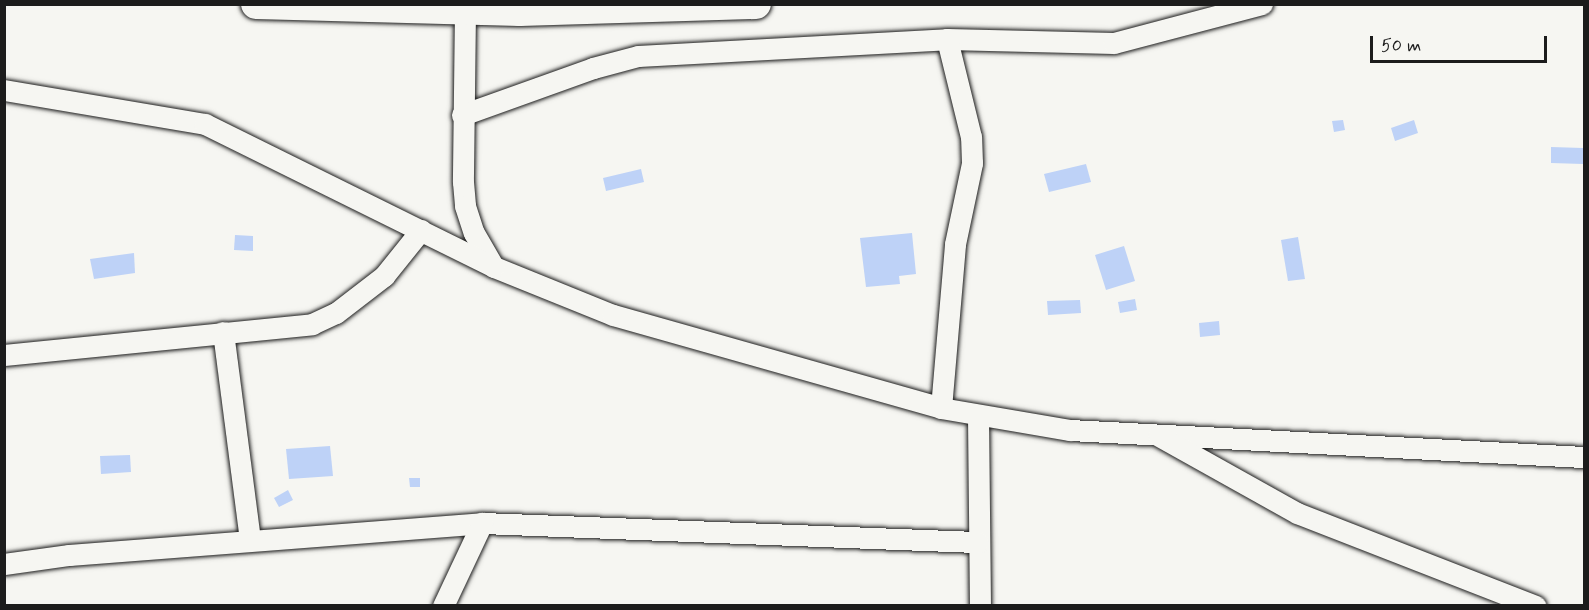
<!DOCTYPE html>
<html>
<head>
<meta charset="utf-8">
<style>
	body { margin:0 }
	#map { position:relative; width:1589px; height:610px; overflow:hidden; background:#f6f6f2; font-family:Mynerve,sans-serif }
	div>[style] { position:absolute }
	.building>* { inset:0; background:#bed2f7 }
	.roads { filter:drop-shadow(0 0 2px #1c1c1c) drop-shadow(0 0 2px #1c1c1c) }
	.street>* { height:21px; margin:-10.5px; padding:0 10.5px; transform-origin:10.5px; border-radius:10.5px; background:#f6f6f2 }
	.secondary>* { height:30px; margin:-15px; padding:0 15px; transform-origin:15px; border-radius:15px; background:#f6f6f2 }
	span { translate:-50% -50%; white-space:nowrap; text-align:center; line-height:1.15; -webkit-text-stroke:4.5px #f6f6f2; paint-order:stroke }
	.frame { position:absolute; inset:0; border:6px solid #1c1c1c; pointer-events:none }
	.scale { position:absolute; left:1370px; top:36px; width:177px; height:27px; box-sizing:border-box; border:3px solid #1c1c1c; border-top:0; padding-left:8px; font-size:18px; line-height:21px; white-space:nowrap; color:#1c1c1c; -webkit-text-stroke:4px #f6f6f2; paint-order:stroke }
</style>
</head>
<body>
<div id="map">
	<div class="building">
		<i style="clip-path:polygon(1343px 120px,1345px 130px,1334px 132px,1332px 121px)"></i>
		<i style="clip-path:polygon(1414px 120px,1418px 133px,1395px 141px,1391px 128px)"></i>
		<i style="clip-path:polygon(1551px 147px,1583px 148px,1583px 164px,1551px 163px)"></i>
		<i style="clip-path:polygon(1086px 164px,1091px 182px,1049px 192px,1044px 174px)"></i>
		<i style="clip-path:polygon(641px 169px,644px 182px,606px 191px,603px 178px)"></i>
		<i style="clip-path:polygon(912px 233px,916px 274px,899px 276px,900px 284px,866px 287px,860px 238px)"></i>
		<i style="clip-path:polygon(235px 235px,253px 236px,253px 251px,234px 250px)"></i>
		<i style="clip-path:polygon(1298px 237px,1305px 279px,1288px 281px,1281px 240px)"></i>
		<i style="clip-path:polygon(1124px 246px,1135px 281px,1106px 290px,1095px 255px)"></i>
		<i style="clip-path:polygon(134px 253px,135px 273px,94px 279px,90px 259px)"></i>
		<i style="clip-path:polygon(1135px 299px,1137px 310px,1120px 313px,1118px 302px)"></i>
		<i style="clip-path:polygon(1080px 300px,1081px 313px,1048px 315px,1047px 301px)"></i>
		<i style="clip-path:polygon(1219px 321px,1220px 335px,1200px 337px,1199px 323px)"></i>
		<i style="clip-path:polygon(330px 446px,333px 476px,289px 479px,286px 449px)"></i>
		<i style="clip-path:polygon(130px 455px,131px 472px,101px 474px,100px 456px)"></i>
		<i style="clip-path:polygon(409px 478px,420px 478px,420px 487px,410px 487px)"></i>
		<i style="clip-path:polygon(288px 490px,293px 500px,279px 507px,274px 498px)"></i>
	</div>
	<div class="roads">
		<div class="street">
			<i style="left:465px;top:10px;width:172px;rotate:90.7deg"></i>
			<i style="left:463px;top:182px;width:24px;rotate:85deg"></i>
			<i style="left:465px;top:206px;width:28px;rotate:72deg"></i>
			<i style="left:474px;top:233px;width:39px;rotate:60deg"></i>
			<i style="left:494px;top:267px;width:128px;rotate:22deg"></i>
			<i style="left:613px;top:315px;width:341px;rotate:15.8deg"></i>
			<i style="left:941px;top:408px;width:131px;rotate:9.7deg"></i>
			<i style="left:1070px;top:430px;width:515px;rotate:3.01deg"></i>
			<i style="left:4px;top:90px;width:204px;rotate:9.6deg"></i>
			<i style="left:205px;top:124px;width:322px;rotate:26.3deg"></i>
			<i style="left:462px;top:115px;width:139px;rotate:-19.7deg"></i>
			<i style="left:593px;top:68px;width:47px;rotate:-14.9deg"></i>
			<i style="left:638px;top:56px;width:309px;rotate:-3.1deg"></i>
			<i style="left:947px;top:39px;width:167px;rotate:1.4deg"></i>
			<i style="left:1114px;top:43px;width:153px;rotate:-14.8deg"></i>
			<i style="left:223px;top:332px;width:210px;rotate:82.6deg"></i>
			<i style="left:4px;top:355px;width:310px;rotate:-5.7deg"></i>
			<i style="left:312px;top:324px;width:26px;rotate:-25deg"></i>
			<i style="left:336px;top:313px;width:61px;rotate:-37.6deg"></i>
			<i style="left:384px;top:276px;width:59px;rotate:-51.2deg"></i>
			<i style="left:941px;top:408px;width:165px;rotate:-85.1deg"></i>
			<i style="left:955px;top:244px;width:83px;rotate:-78.1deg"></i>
			<i style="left:972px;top:163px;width:26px;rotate:-92deg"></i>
			<i style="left:971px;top:137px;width:101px;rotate:-103.8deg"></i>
			<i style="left:978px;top:416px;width:190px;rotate:89.4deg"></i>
			<i style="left:1159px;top:436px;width:158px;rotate:29.2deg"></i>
			<i style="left:1297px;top:513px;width:256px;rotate:21.3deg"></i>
			<i style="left:4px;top:564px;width:66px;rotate:-7.9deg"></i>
			<i style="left:69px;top:555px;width:414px;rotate:-4.4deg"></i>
			<i style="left:482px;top:523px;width:496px;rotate:2.2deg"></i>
			<i style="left:443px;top:606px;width:92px;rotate:-64.8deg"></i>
		</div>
		<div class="secondary">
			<i style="left:256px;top:4px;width:264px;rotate:1.5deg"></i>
			<i style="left:520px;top:11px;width:236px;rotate:-1.7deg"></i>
		</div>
	</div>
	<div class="frame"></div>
	<div class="scale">50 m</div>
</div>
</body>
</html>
